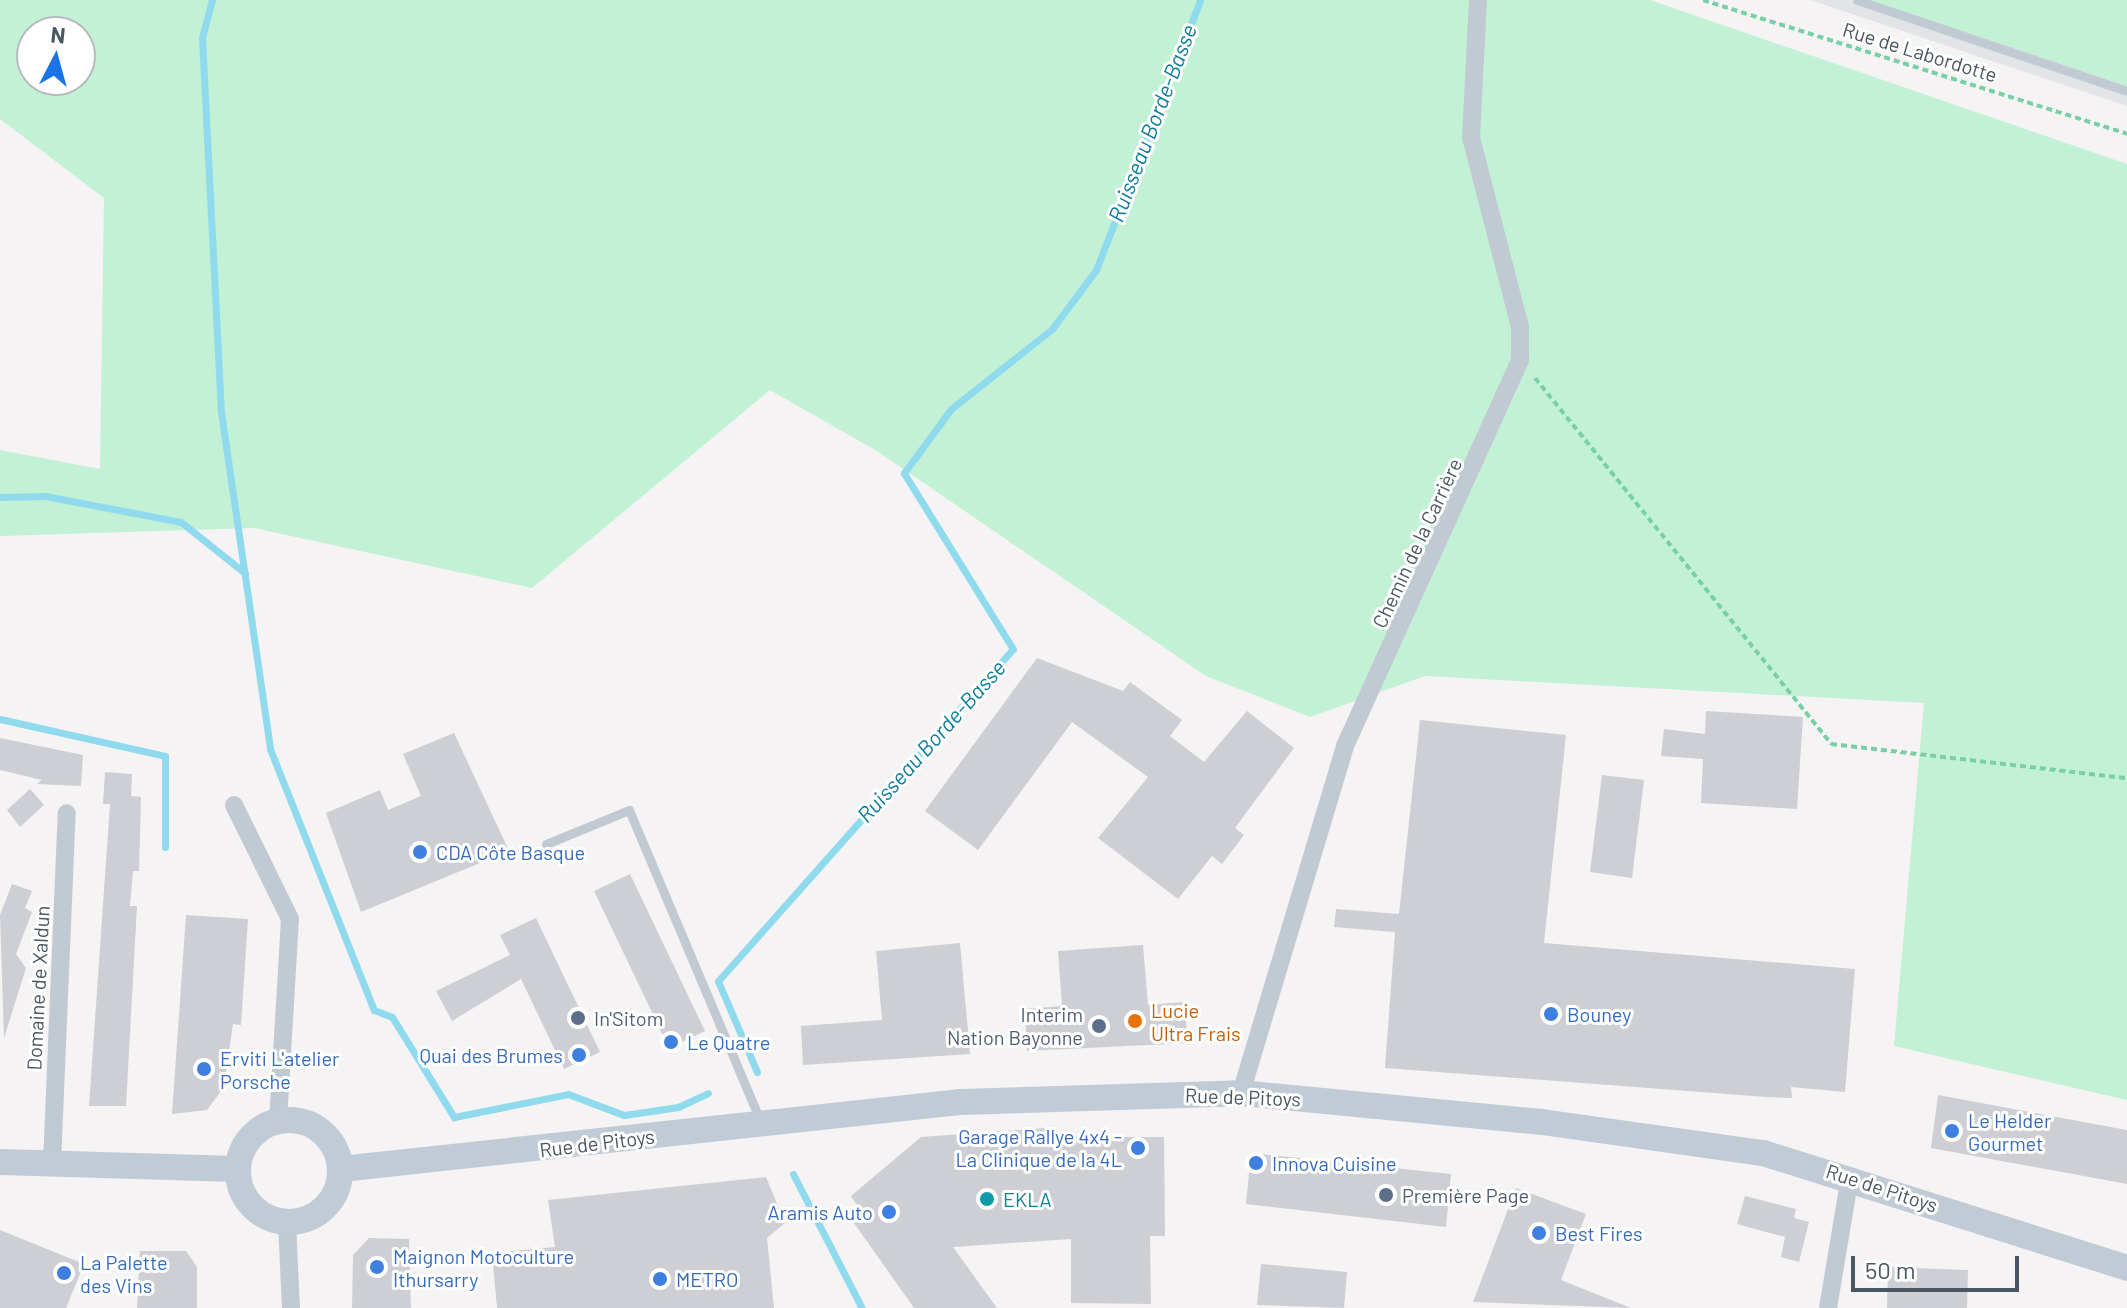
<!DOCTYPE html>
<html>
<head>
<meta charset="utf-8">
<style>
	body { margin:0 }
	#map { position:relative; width:2127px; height:1308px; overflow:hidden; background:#f5f3f3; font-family:Barlow,sans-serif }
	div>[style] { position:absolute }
	.airport>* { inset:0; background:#e2e4e7 }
	.green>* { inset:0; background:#c3f1d5 }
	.stream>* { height:7px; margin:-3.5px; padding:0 3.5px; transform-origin:3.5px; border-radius:3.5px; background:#90daee }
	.building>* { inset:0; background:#cdcfd5 }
	.path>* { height:4px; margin-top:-2px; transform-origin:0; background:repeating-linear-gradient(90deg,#7ad0a6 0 6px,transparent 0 10px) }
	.lane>* { height:9px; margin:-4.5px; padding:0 4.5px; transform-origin:4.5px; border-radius:4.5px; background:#c1cad2 }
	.street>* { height:18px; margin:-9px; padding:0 9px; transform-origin:9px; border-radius:9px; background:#c1cad2 }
	.secondary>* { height:26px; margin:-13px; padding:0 13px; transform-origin:13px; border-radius:13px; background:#c1cbd6 }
	.secondary>.ring { margin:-13px; padding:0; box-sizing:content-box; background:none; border:26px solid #c1cbd6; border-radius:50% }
	.dots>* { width:22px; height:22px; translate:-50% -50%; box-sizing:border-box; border:4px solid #fff; border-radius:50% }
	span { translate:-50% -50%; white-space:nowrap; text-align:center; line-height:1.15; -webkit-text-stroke:6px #fff; paint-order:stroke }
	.street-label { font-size:20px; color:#4a5661 }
	.shop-label { font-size:20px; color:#366cbe }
	.left { translate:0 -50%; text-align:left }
	.right { translate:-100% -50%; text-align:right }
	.food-label { font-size:20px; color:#c56008 }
	.service-label { font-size:20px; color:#4e5e75 }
	.culture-label { font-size:20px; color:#0d838f }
	.water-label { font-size:22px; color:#0c7c9b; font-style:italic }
	.north { position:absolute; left:16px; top:16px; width:80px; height:80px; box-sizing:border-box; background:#fff; border:2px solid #b7bbc0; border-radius:50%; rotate:6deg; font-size:22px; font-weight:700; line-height:32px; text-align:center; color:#4a5661 }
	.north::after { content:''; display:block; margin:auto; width:28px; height:36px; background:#1a73e8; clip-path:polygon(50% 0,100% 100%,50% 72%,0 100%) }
	.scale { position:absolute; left:1851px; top:1256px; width:168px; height:36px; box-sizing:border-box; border:4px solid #4a5661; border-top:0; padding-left:10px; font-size:24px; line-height:28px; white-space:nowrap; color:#4a5661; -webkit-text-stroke:6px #fff; paint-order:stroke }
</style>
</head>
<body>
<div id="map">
	<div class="airport">
		<i style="clip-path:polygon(1810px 0,2127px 0,2127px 106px)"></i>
	</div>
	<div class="green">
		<i style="clip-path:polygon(evenodd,0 0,1650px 0,2127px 164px,2127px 1100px,1894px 1046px,1924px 703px,1425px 676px,1310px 717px,1206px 676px,877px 451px,770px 390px,532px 588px,254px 528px,0 536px,0 450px,100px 469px,104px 198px,0 119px,0 0,32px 32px,80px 32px,80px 80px,32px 80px,32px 32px)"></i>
		<i style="clip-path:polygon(1869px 0,2127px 0,2127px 86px)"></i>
	</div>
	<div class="stream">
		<i style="left:212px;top:0;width:39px;rotate:105deg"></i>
		<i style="left:202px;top:38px;width:374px;rotate:87.1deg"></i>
		<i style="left:221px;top:412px;width:341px;rotate:81.7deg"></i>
		<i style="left:270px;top:749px;width:281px;rotate:68.3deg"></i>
		<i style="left:374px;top:1010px;width:19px;rotate:21deg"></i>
		<i style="left:392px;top:1017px;width:118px;rotate:58.2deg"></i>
		<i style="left:454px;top:1117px;width:116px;rotate:-11.4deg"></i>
		<i style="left:568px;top:1094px;width:60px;rotate:20.6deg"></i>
		<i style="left:624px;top:1115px;width:55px;rotate:-8.4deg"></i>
		<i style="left:678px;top:1107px;width:33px;rotate:-25deg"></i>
		<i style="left:0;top:497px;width:45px;rotate:-1.3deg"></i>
		<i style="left:45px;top:496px;width:138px;rotate:10.8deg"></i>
		<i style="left:181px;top:522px;width:82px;rotate:38.6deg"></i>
		<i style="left:0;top:719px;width:169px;rotate:12.6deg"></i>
		<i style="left:165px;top:756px;width:91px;rotate:90deg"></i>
		<i style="left:757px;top:1072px;width:99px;rotate:-113.2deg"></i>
		<i style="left:718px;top:981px;width:444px;rotate:-48.4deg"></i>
		<i style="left:1013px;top:649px;width:207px;rotate:-121.8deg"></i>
		<i style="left:904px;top:473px;width:79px;rotate:-53.7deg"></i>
		<i style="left:951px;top:409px;width:129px;rotate:-38.4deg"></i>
		<i style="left:1052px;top:329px;width:74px;rotate:-53.3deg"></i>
		<i style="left:1096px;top:270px;width:289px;rotate:-68.9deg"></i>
		<i style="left:793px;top:1174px;width:151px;rotate:62.8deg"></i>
	</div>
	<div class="building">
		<i style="clip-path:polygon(1037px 658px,1123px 691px,1130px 682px,1182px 720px,1170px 736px,1204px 762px,1247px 711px,1294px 748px,1235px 828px,1244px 835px,1222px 864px,1212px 856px,1178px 899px,1098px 838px,1148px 777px,1072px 722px,978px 850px,925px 811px)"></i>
		<i style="clip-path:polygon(1706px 711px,1803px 717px,1797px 809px,1701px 803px,1703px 759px,1661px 756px,1664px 729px,1705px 734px)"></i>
		<i style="clip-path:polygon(1420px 720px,1566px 735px,1544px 943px,1855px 969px,1845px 1092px,1791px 1087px,1792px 1098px,1766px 1097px,1385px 1068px,1395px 932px,1334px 927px,1336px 909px,1399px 914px)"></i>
		<i style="clip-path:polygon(454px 733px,509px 851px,361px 912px,326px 813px,380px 790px,388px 810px,421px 796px,403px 754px)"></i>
		<i style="clip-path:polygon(0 738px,83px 755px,81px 786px,37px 784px,42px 780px,0 770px)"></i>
		<i style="clip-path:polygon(105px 772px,132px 774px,131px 796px,141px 797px,139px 871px,133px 871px,130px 906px,137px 906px,126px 1106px,89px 1106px,110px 804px,103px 804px)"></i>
		<i style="clip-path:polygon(1602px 775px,1644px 780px,1632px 878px,1590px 872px)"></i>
		<i style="clip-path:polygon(30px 789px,44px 805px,20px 827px,7px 810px)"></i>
		<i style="clip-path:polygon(630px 874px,705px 1031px,669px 1048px,594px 891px)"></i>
		<i style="clip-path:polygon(12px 884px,32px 891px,25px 908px,32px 912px,16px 954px,26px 968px,4px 1038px,0 915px)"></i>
		<i style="clip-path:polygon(186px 915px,248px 919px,241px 1025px,233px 1024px,224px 1087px,207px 1110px,172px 1114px)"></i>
		<i style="clip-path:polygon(536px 918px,600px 1052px,564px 1069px,521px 979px,452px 1021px,436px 991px,510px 955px,500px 935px)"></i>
		<i style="clip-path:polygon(960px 943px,970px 1054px,803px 1065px,801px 1026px,882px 1020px,876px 951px)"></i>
		<i style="clip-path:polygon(1143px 945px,1148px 1005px,1184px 1002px,1188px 1043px,1027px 1051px,1025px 1009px,1062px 1006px,1058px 951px)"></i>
		<i style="clip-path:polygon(1938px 1095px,2127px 1130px,2127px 1184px,1931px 1148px)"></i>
		<i style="clip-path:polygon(1047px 1128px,1047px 1137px,1164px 1137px,1165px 1236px,1150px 1236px,1151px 1304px,1071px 1303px,1071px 1239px,953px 1247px,997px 1308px,914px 1308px,849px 1216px,859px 1208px,851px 1196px,921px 1137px)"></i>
		<i style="clip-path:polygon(1251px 1153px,1451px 1174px,1446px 1227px,1246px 1204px)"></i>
		<i style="clip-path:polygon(766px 1177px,785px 1223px,767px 1238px,774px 1308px,497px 1308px,492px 1253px,555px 1247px,548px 1200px)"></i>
		<i style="clip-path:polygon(1516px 1188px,1586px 1214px,1561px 1280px,1631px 1308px,1473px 1302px)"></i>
		<i style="clip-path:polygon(1745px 1196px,1796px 1209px,1794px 1218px,1809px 1222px,1799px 1262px,1781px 1257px,1785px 1237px,1737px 1224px)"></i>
		<i style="clip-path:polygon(0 1230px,84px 1264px,66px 1308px,0 1308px)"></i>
		<i style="clip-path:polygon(369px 1238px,409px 1239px,411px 1308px,352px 1308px,353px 1255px)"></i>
		<i style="clip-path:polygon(140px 1251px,186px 1251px,197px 1267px,197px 1308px,137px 1308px)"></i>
		<i style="clip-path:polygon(1261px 1264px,1347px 1272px,1344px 1308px,1257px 1305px)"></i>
		<i style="clip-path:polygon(1888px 1267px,1968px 1270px,1967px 1308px,1887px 1308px)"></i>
	</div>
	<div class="path">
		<i style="left:1703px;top:0;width:445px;rotate:17.5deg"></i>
		<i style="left:1535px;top:378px;width:471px;rotate:51deg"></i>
		<i style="left:1831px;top:744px;width:298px;rotate:6.6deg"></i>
	</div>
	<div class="lane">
		<i style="left:1857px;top:0;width:285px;rotate:18.6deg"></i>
		<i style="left:546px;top:844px;width:90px;rotate:-22.3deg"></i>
		<i style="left:629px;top:810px;width:339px;rotate:67.1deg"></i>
	</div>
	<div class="street">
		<i style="left:234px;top:805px;width:127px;rotate:63.8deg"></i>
		<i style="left:290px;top:919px;width:201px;rotate:93.4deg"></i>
		<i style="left:1241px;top:1093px;width:362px;rotate:-73.3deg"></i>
		<i style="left:1345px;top:746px;width:424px;rotate:-65.6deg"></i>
		<i style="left:1520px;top:360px;width:33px;rotate:-90deg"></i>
		<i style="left:1520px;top:327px;width:195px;rotate:-104.5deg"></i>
		<i style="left:1471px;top:138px;width:138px;rotate:-87.1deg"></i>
		<i style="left:52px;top:1164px;width:351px;rotate:-87.6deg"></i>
		<i style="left:287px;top:1223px;width:85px;rotate:87.3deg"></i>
		<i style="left:1828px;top:1308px;width:134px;rotate:-80.5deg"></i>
	</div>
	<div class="secondary">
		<i class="ring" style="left:238px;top:1120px;width:76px;height:76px"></i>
		<i style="left:0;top:1162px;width:237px;rotate:1.7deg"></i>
		<i style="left:341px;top:1169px;width:624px;rotate:-6.17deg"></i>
		<i style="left:961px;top:1102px;width:280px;rotate:-1.8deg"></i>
		<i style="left:1241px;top:1093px;width:302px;rotate:5.5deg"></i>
		<i style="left:1542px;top:1122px;width:223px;rotate:8deg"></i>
		<i style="left:1763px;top:1153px;width:382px;rotate:17.5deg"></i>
	</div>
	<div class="dots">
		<i style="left:420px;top:852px;background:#3f7fe0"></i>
		<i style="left:1551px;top:1014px;background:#3f7fe0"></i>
		<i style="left:578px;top:1018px;background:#5c6f8a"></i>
		<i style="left:1135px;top:1021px;background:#e8710a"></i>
		<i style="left:1099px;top:1026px;background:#5c6f8a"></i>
		<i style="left:671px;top:1042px;background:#3f7fe0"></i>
		<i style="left:579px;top:1055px;background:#3f7fe0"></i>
		<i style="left:204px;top:1069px;background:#3f7fe0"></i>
		<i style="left:1952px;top:1131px;background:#3f7fe0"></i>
		<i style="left:1138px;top:1148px;background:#3f7fe0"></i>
		<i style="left:1256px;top:1163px;background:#3f7fe0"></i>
		<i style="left:1386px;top:1195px;background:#5c6f8a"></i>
		<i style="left:987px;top:1199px;background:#0f9aa8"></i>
		<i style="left:889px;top:1212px;background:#3f7fe0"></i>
		<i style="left:1539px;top:1233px;background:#3f7fe0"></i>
		<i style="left:377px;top:1267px;background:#3f7fe0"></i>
		<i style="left:64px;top:1273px;background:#3f7fe0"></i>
		<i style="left:660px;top:1279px;background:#3f7fe0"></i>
	</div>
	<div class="street-label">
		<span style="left:1920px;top:52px;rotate:17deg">Rue de Labordotte</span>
		<span style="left:1417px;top:543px;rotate:-65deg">Chemin de la Carrière</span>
		<span style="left:38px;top:988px;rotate:-87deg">Domaine de Xaldun</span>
		<span style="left:1243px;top:1097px;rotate:2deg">Rue de Pitoys</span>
		<span style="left:597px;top:1143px;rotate:-7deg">Rue de Pitoys</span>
		<span style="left:1882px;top:1188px;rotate:18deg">Rue de Pitoys</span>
	</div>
	<div class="shop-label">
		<span class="left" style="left:436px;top:852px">CDA Côte Basque</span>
		<span class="left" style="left:1567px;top:1014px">Bouney</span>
		<span class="left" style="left:687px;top:1042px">Le Quatre</span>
		<span class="right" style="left:563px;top:1055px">Quai des Brumes</span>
		<span class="left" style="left:220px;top:1070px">Erviti L'atelier<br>Porsche</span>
		<span class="left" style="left:1968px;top:1132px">Le Helder<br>Gourmet</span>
		<span class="right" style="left:1122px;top:1148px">Garage Rallye 4x4 -<br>La Clinique de la 4L</span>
		<span class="left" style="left:1272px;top:1163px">Innova Cuisine</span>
		<span class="right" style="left:873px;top:1212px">Aramis Auto</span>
		<span class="left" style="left:1555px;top:1233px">Best Fires</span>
		<span class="left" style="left:393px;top:1268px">Maignon Motoculture<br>Ithursarry</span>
		<span class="left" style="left:80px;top:1274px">La Palette<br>des Vins</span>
		<span class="left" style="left:676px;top:1279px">METRO</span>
	</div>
	<div class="food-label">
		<span class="left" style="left:1151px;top:1022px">Lucie<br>Ultra Frais</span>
	</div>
	<div class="service-label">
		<span class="right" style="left:1083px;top:1026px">Interim<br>Nation Bayonne</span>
		<span class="left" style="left:594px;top:1018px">In'Sitom</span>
		<span class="left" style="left:1402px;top:1195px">Première Page</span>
	</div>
	<div class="culture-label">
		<span class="left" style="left:1003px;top:1199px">EKLA</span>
	</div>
	<div class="water-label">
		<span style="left:1152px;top:123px;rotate:-69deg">Ruisseau Borde-Basse</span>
		<span style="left:931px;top:741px;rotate:-48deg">Ruisseau Borde-Basse</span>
	</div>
	<div class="north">N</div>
	<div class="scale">50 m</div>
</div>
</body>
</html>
